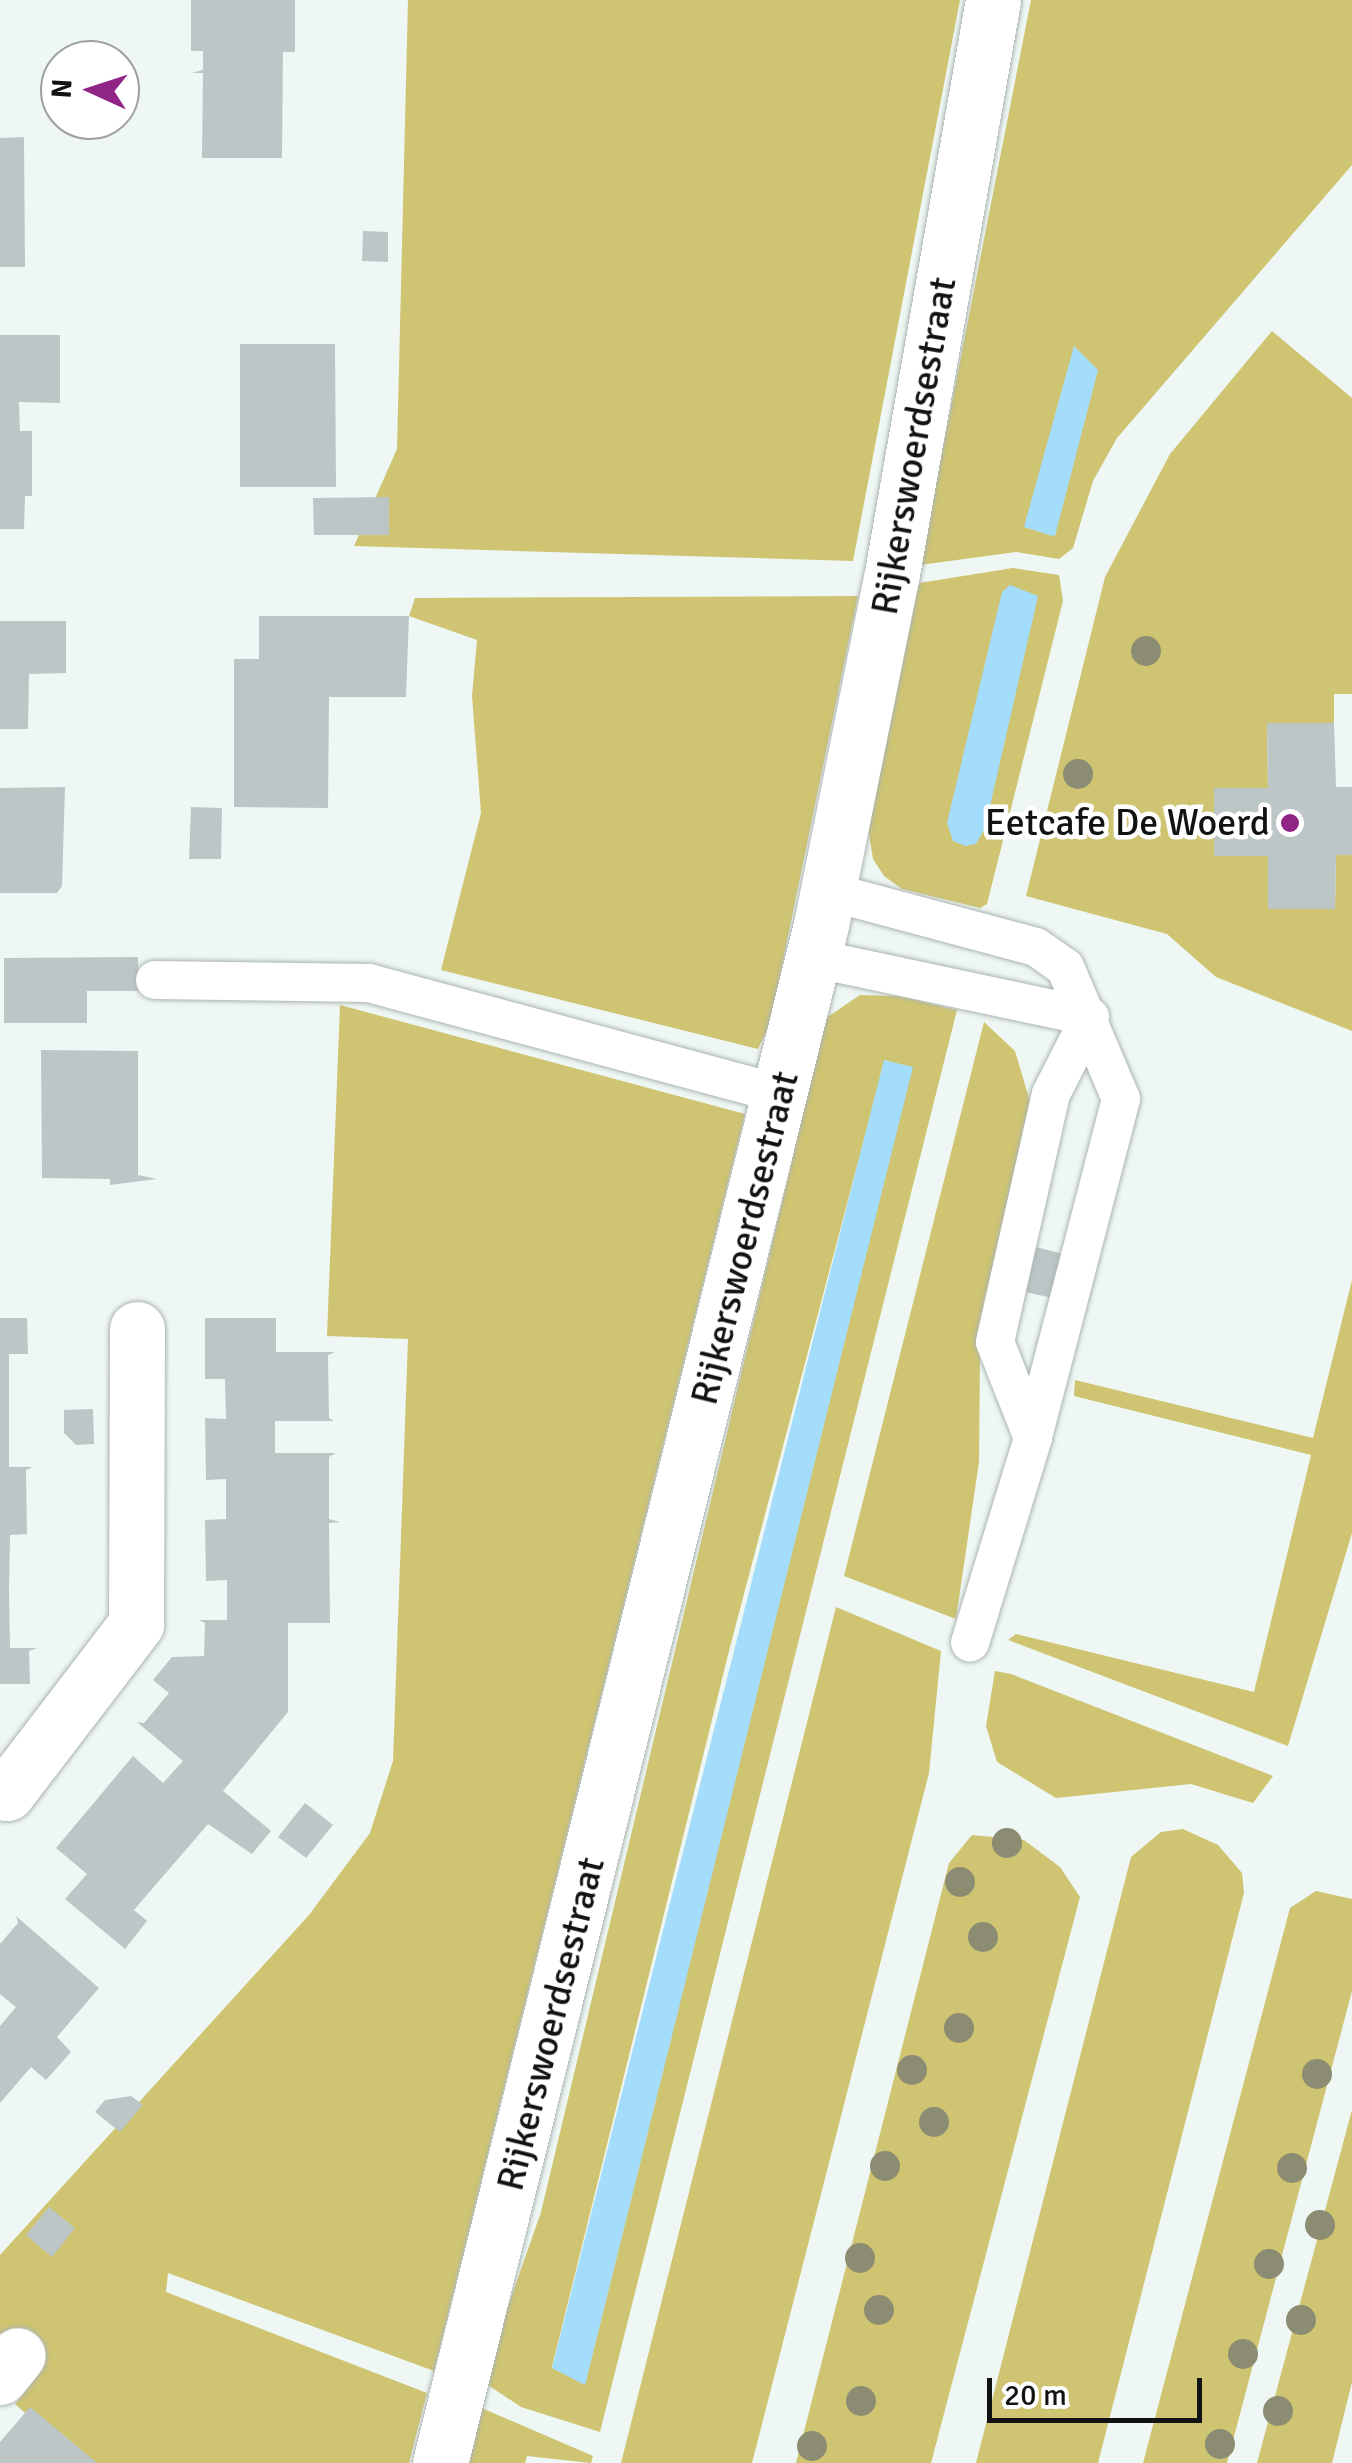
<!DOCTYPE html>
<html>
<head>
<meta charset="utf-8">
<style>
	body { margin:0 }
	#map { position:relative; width:1352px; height:2463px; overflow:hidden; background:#eef7f3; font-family:Signika,sans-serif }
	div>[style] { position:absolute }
	.green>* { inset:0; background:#cfc472 }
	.water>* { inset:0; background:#a4dcfc }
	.building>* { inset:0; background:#bcc6c7 }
	.roads { filter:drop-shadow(0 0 2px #abb4b0) drop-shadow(0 0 2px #abb4b0) }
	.service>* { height:38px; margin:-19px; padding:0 19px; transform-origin:19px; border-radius:19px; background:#fff }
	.minor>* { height:55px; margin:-27.5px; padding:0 27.5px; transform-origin:27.5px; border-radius:27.5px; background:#fff }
	.trees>* { width:30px; height:30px; margin:-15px; border-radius:50%; background:#8b8c72 }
	.dots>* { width:28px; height:28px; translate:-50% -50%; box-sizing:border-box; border:5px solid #fff; border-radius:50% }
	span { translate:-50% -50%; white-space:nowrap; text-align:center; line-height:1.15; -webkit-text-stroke:9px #fff; paint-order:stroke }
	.street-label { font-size:38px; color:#101312 }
	.poi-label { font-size:38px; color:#101312 }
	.right { translate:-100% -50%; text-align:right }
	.north { position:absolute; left:40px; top:40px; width:100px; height:100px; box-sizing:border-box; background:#fff; border:2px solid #9fa1a0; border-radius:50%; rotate:273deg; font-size:28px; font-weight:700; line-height:40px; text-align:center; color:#101312 }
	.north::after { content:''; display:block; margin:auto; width:35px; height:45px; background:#902487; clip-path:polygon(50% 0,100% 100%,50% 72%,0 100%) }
	.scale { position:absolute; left:987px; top:2378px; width:215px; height:45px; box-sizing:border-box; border:5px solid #101312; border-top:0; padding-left:12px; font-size:30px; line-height:35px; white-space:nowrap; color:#101312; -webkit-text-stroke:8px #fff; paint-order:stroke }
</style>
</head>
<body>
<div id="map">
	<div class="green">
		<i style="clip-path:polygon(408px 0,960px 0,853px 561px,354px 546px,397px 449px)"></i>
		<i style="clip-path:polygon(1031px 0,1352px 0,1352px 165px,1117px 438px,1093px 481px,1073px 548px,1059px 559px,1016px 552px,920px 565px)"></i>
		<i style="clip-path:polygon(1272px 331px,1352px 398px,1352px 694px,1334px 694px,1334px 723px,1267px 723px,1268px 788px,1214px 788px,1214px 855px,1268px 856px,1269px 909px,1335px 909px,1336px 855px,1352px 855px,1352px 1031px,1216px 977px,1167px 934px,1026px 896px,1105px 577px,1170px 454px)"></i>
		<i style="clip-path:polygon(1013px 568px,1059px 575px,1063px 601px,987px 904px,980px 908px,902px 889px,884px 876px,873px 859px,867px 822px,913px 584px)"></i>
		<i style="clip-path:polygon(858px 596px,770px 1024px,758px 1049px,441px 970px,481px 813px,472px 696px,477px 640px,409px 616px,415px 598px)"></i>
		<i style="clip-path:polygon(evenodd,860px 995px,898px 996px,957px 1010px,600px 2432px,521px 2407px,482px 2381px,541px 2212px,826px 1018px,860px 995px,885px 1060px,912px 1068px,585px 2384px,552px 2367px,730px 1647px,885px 1060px)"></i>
		<i style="clip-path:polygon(340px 1005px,745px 1114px,434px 2371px,168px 2273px,166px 2292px,427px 2393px,409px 2463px,82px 2463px,15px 2404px,32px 2382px,0 2356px,0 2255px,309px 1915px,370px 1833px,393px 1761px,408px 1339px,327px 1336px)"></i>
		<i style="clip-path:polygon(984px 1022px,1015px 1051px,1037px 1125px,980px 1352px,979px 1462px,956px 1619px,844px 1576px)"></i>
		<i style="clip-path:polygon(1352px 1280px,1352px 1533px,1288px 1746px,1008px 1640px,1016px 1634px,1254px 1692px,1311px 1455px,1074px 1396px,1075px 1380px,1313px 1438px)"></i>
		<i style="clip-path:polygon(836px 1607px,941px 1651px,929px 1773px,752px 2463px,621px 2463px)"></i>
		<i style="clip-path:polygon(995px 1671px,1011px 1674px,1273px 1776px,1253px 1803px,1191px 1784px,1056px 1798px,997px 1762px,986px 1726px)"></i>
		<i style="clip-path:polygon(1183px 1829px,1218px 1845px,1242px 1873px,1244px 1893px,1098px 2463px,976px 2463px,1131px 1857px,1161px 1832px)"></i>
		<i style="clip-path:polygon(972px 1835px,1024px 1840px,1060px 1867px,1080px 1897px,931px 2463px,796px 2463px,949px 1863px)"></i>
		<i style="clip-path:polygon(1316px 1891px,1352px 1899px,1352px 1991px,1227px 2463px,1143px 2463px,1290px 1908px)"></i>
		<i style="clip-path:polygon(1352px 2110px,1352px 2382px,1332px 2463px,1257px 2463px)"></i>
		<i style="clip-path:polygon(477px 2406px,593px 2456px,591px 2463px,527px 2456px,525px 2463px,463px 2463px)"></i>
	</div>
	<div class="water">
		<i style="clip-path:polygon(1074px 346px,1098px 370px,1055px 536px,1049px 535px,1024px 527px)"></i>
		<i style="clip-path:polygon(1010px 585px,1038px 596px,985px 828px,976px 844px,965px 846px,953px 841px,947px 823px,1002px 592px)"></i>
		<i style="clip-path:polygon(884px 1060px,913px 1067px,585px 2385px,552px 2368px)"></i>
	</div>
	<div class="building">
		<i style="clip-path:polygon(191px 0,295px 0,295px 52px,283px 52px,282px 158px,202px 158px,203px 73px,191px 73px,203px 70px,203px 51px,191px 51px)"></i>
		<i style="clip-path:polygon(24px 137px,25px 267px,0 267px,0 138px)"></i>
		<i style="clip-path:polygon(363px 231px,388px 232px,388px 262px,362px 261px)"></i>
		<i style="clip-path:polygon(0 335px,60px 335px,60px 403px,19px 402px,20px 431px,32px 431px,32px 496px,25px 496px,24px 529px,0 529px)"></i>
		<i style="clip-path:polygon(240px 344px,335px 344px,336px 487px,240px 487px)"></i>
		<i style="clip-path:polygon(389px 497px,389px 535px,314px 535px,313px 498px)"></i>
		<i style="clip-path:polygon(259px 616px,409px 616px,406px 697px,329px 697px,328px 808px,234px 807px,234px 659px,259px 659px)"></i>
		<i style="clip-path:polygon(0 621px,66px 621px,66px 673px,29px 674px,28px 729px,0 729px)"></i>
		<i style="clip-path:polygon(1267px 723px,1334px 723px,1336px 787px,1352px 787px,1352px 855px,1336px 855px,1335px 909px,1268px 909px,1268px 856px,1214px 856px,1214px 788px,1268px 788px)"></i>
		<i style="clip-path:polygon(65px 787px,62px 886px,57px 893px,0 893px,0 788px)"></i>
		<i style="clip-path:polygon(191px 807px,222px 808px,221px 859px,189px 859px)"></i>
		<i style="clip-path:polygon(138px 957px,139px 991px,87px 991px,87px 1023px,4px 1023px,4px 958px)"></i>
		<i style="clip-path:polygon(41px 1050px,138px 1051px,138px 1175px,157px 1179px,110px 1185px,110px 1179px,42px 1178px)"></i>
		<i style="clip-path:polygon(1036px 1247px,1063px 1254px,1053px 1298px,1025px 1292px)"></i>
		<i style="clip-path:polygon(0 1318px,27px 1318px,28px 1354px,9px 1354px,9px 1467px,33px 1467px,26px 1470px,27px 1534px,10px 1535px,9px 1591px,10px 1648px,37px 1648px,29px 1651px,30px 1684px,0 1684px)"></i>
		<i style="clip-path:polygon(205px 1318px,276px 1318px,276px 1352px,335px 1352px,328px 1355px,329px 1418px,334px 1421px,275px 1421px,275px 1453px,336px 1453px,329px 1457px,329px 1519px,340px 1522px,329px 1523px,330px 1623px,288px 1623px,288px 1712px,223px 1791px,271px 1831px,252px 1854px,208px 1824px,134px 1910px,147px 1921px,125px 1949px,65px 1899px,87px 1874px,56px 1848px,133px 1756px,163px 1783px,183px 1761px,137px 1722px,144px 1723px,169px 1693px,153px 1680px,172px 1657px,204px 1656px,205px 1623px,199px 1620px,227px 1620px,227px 1580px,206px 1581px,205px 1520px,226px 1519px,226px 1479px,206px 1480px,205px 1418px,226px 1419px,225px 1379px,205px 1379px)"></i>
		<i style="clip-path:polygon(93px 1409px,94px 1444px,76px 1445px,64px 1433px,64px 1410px)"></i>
		<i style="clip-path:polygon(305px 1803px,333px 1825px,306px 1858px,278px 1837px)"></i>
		<i style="clip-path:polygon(16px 1916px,99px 1988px,57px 2037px,71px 2052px,46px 2080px,31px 2067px,0 2103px,0 2026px,16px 2007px,0 1994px,0 1944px,18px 1923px)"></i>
		<i style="clip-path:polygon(131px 2096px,143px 2105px,120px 2132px,95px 2112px,105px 2100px)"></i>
		<i style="clip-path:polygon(49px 2207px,75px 2228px,52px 2257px,26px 2235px)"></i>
		<i style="clip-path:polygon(30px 2407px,97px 2463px,0 2463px,0 2442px)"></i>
	</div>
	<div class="roads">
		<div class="service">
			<i style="left:827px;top:891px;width:216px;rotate:15deg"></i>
			<i style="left:1036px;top:947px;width:35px;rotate:35deg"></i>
			<i style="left:1065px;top:967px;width:143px;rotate:67deg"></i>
			<i style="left:1121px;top:1099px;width:350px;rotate:104.6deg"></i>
			<i style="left:1033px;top:1438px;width:214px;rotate:107.1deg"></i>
			<i style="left:813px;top:958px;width:283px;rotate:12deg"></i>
			<i style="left:155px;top:980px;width:214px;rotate:0.8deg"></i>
			<i style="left:369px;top:983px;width:427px;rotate:15.1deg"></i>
			<i style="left:1033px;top:1438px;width:103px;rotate:-111.6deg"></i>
			<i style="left:995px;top:1342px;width:254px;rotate:-77.3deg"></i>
			<i style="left:1051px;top:1094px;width:86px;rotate:-63.1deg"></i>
		</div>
		<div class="minor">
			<i style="left:0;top:1792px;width:7px;rotate:8deg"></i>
			<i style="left:7px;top:1793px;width:213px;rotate:-52.6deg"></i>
			<i style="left:136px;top:1624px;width:295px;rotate:-89.8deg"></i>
			<i style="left:0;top:2377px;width:28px;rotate:-51deg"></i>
			<i style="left:440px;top:2463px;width:1584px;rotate:-76.09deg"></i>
			<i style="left:821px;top:925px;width:353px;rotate:-78.6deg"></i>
			<i style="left:891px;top:579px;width:588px;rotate:-80.01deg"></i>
		</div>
	</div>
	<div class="trees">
		<i style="left:1146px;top:651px"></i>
		<i style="left:1078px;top:774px"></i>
		<i style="left:1007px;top:1843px"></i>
		<i style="left:960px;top:1882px"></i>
		<i style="left:983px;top:1937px"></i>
		<i style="left:959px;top:2028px"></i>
		<i style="left:912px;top:2070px"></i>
		<i style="left:1317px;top:2074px"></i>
		<i style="left:934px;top:2122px"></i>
		<i style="left:885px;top:2166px"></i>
		<i style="left:1292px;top:2168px"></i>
		<i style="left:1320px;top:2225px"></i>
		<i style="left:860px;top:2258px"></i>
		<i style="left:1269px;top:2264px"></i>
		<i style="left:879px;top:2310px"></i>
		<i style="left:1301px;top:2320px"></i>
		<i style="left:1243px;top:2354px"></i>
		<i style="left:861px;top:2401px"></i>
		<i style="left:1278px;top:2411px"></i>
		<i style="left:1220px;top:2444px"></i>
		<i style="left:812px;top:2446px"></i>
	</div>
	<div class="dots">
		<i style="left:1290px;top:823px;background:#902487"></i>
	</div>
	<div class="street-label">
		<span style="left:914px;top:446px;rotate:-80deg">Rijkerswoerdsestraat</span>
		<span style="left:745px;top:1238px;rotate:-76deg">Rijkerswoerdsestraat</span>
		<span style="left:551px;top:2024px;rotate:-76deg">Rijkerswoerdsestraat</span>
	</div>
	<div class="poi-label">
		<span class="right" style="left:1270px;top:823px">Eetcafe De Woerd</span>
	</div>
	<div class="north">N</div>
	<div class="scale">20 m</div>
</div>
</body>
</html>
